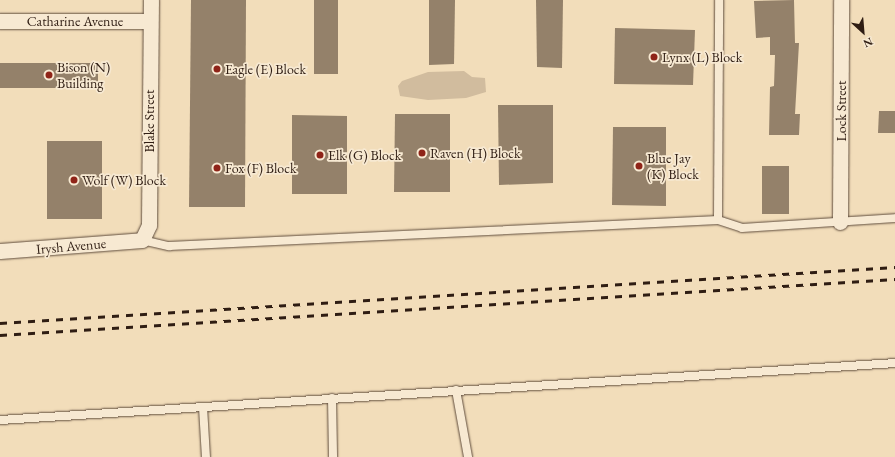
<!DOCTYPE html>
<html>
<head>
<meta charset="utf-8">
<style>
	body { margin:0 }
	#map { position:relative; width:895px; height:457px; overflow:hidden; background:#f2ddba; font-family:"EB Garamond",serif }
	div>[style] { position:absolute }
	.green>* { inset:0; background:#d1bc9e }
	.building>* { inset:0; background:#94816a }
	.roads { filter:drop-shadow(0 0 1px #604d3d) drop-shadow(0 0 1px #604d3d) }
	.lane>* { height:8px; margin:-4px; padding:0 4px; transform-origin:4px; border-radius:4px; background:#f7e9d2 }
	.street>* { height:15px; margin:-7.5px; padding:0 7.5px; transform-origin:7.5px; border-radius:7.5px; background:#f7e9d2 }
	.rail>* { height:3px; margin-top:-1.5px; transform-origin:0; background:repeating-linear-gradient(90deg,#2f1d13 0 7px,transparent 0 14px) }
	.dots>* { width:11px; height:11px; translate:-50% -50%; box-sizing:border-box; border:2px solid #f7e9d2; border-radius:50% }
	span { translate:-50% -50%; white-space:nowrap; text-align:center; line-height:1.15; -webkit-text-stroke:3.5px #f7e9d2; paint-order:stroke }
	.street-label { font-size:14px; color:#2f1d13 }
	.poi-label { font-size:14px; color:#2f1d13 }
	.left { translate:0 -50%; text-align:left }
	.north { position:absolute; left:843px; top:12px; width:40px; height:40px; -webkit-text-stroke:3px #f7e9d2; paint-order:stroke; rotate:154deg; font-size:11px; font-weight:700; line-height:16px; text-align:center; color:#2f1d13 }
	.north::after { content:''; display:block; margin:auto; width:14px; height:18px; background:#2f1d13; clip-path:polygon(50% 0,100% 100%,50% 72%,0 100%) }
</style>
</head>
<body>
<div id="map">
	<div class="green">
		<i style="clip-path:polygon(464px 71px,472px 77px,485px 78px,486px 92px,466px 98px,428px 100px,400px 96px,398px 86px,402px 81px,428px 72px)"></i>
	</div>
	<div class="building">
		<i style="clip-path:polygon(191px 0,246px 0,245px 207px,189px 207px)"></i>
		<i style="clip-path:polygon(314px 0,338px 0,338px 74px,314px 74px)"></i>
		<i style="clip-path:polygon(429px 0,455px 0,454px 64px,429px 65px)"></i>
		<i style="clip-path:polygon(536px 0,563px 0,562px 68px,537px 67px)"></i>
		<i style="clip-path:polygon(794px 0,795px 43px,799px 43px,795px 114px,800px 114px,799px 135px,769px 135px,770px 87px,774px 86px,775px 55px,770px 55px,770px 37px,756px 38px,754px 1px)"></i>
		<i style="clip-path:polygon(615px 28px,695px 30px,693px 85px,614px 84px)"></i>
		<i style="clip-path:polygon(0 63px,98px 63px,98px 88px,0 88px)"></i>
		<i style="clip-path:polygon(498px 105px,553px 105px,553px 183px,499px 185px)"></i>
		<i style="clip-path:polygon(879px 111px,895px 111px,895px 133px,878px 133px)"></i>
		<i style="clip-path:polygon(395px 114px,450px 114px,450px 192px,394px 192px)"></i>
		<i style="clip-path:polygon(292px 115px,347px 116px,347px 194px,292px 194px)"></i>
		<i style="clip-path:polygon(613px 127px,666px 127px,666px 206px,612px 205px)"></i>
		<i style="clip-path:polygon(47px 141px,102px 141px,102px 219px,47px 219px)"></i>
		<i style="clip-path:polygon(762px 166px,789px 166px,789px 214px,762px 214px)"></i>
	</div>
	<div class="roads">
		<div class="lane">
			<i style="left:718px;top:220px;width:220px;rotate:-89.7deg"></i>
			<i style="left:142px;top:240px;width:28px;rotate:13deg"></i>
			<i style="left:169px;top:246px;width:550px;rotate:-2.71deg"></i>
			<i style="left:718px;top:220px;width:25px;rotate:18deg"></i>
			<i style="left:742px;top:228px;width:153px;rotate:-3.7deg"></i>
			<i style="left:456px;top:390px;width:68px;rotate:79.8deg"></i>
			<i style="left:332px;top:398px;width:59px;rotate:89deg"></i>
			<i style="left:203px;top:407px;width:50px;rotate:86.6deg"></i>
			<i style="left:0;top:420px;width:897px;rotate:-3.64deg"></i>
		</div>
		<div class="street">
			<i style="left:0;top:21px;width:150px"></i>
			<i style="left:840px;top:222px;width:222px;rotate:-89.7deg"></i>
			<i style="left:0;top:251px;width:142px;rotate:-4.4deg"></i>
			<i style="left:142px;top:240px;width:17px;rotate:-65deg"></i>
			<i style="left:149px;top:225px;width:225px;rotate:-89.5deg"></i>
		</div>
	</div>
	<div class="rail">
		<i style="left:0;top:323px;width:897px;rotate:-3.58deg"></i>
		<i style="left:0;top:335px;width:897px;rotate:-3.58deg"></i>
	</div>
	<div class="dots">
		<i style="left:654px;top:57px;background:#8f2418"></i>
		<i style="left:217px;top:69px;background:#8f2418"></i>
		<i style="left:49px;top:75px;background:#8f2418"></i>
		<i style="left:422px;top:153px;background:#8f2418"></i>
		<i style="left:320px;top:155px;background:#8f2418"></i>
		<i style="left:639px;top:166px;background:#8f2418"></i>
		<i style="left:217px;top:168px;background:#8f2418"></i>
		<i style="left:74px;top:180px;background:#8f2418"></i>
	</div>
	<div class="street-label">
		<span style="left:75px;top:21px">Catharine Avenue</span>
		<span style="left:841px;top:111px;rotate:-90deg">Lock Street</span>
		<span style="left:149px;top:121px;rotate:-90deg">Blake Street</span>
		<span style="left:71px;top:246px;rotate:-5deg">Irysh Avenue</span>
	</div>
	<div class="poi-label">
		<span class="left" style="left:662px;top:57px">Lynx (L) Block</span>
		<span class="left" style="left:57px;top:75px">Bison (N)<br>Building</span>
		<span class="left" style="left:225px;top:69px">Eagle (E) Block</span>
		<span class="left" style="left:430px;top:153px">Raven (H) Block</span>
		<span class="left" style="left:328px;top:155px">Elk (G) Block</span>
		<span class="left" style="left:647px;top:166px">Blue Jay<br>(K) Block</span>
		<span class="left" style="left:225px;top:168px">Fox (F) Block</span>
		<span class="left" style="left:82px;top:180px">Wolf (W) Block</span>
	</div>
	<div class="north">N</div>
</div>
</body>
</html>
